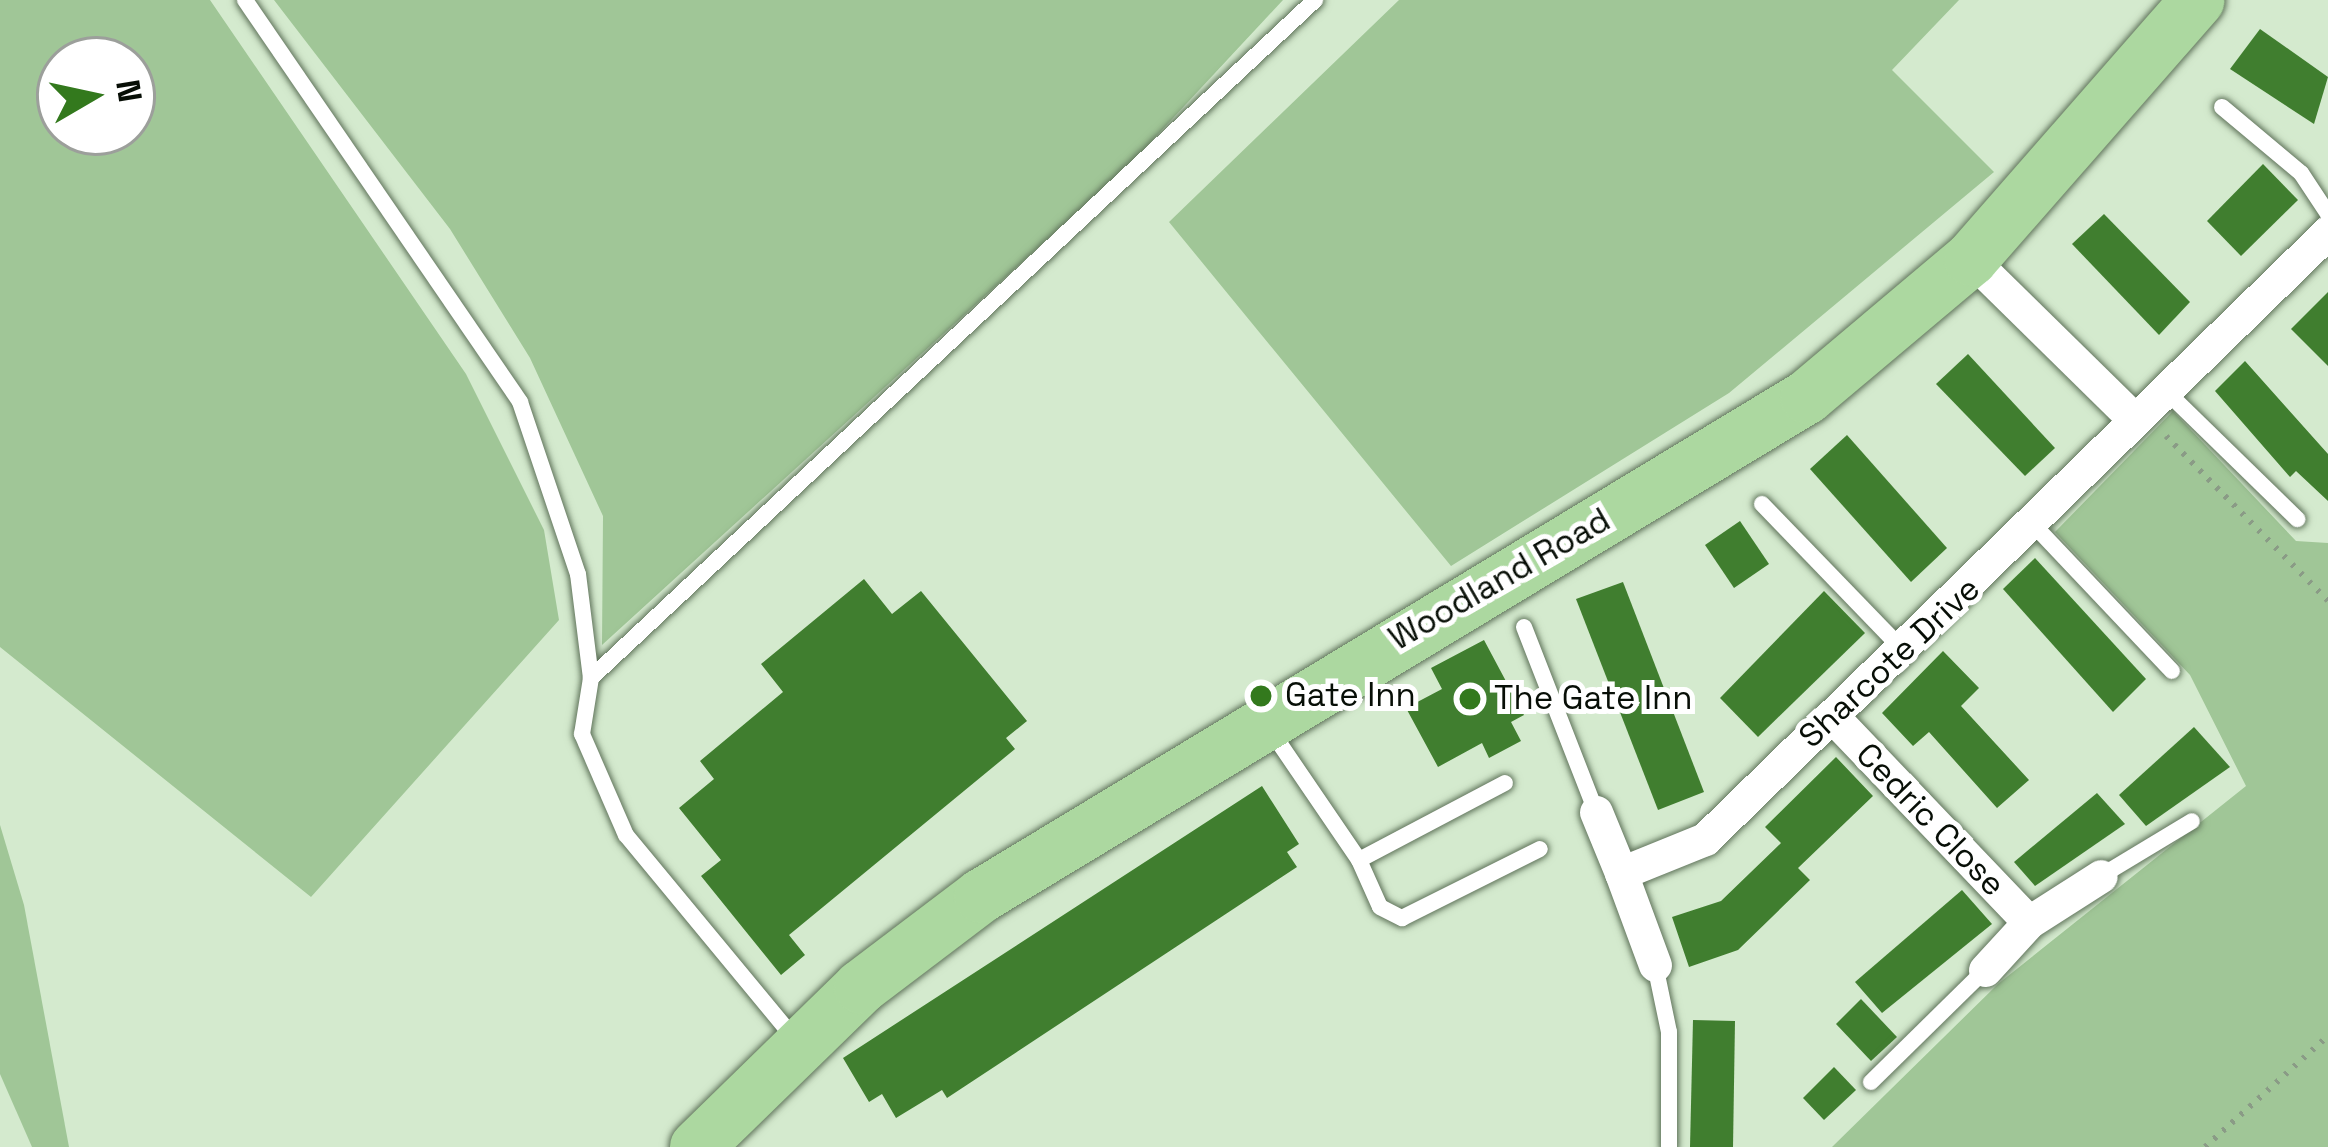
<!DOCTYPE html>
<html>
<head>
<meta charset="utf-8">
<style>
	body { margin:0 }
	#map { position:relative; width:2328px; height:1147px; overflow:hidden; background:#d4eace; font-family:"Space Grotesk",sans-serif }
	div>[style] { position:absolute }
	.green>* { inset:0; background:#a0c697 }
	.building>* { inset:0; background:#407e2f }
	.path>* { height:6px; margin-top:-3px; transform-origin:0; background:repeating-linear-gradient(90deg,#8a9b86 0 3px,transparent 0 12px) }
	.roads { filter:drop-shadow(0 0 3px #60745b) drop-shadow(0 0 3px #60745b) }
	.service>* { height:16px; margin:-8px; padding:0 8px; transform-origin:8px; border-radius:8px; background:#fff }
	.minor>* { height:33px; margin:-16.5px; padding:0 16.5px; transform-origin:16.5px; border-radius:16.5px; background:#fff }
	.trunk>* { height:54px; margin:-27px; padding:0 27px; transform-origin:27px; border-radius:27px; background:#acd8a0 }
	.dots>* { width:33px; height:33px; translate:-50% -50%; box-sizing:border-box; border:6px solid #fff; border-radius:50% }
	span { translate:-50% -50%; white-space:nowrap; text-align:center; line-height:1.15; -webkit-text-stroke:10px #fff; paint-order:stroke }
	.street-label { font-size:33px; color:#070e06 }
	.poi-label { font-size:33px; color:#070e06 }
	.left { translate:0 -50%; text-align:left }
	.north { position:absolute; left:36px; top:36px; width:120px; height:120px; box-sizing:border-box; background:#fff; border:3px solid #9c9f9b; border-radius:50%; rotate:81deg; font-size:33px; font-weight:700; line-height:48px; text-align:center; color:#070e06 }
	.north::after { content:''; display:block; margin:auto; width:42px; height:54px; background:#33791d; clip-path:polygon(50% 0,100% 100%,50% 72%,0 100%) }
</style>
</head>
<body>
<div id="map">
	<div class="green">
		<i style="clip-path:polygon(evenodd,0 0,210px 0,466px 374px,544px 530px,559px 620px,311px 897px,0 647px,0 0,60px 60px,132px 60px,132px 132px,60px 132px,60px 60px)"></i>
		<i style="clip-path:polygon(274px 0,1283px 0,1133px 161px,602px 645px,603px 516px,530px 358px,450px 229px)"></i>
		<i style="clip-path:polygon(1399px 0,1959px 0,1892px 70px,1994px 172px,1729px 393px,1451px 566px,1169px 222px)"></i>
		<i style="clip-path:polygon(2173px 411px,2296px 541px,2328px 543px,2328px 1147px,1832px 1147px,1998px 984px,2246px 786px,2190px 675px,2055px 532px)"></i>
		<i style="clip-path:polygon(0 825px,24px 905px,69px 1147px,32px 1147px,0 1074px)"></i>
	</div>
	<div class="building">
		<i style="clip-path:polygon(2260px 29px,2328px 77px,2314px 124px,2230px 69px)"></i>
		<i style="clip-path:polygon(2263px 164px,2298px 200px,2241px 256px,2207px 221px)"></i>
		<i style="clip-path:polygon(2104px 214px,2190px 302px,2159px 335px,2072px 244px)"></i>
		<i style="clip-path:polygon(2328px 292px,2328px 366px,2291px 329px)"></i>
		<i style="clip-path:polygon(1968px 354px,2055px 448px,2025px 476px,1936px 384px)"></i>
		<i style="clip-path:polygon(2245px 361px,2328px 454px,2328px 501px,2296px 471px,2290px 477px,2215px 391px)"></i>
		<i style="clip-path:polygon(1847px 435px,1947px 548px,1911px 582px,1810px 469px)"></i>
		<i style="clip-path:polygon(1740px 521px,1769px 564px,1734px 588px,1705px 545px)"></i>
		<i style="clip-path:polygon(2035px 558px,2146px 679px,2113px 712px,2003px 589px)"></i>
		<i style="clip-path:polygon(864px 579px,892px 614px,921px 591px,1027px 721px,1006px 738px,1015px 749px,789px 935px,805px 955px,781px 975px,701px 876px,721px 860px,679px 808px,714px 779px,700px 761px,783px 692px,761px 664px)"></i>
		<i style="clip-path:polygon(1623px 582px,1704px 792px,1658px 810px,1576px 599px)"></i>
		<i style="clip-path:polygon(1824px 591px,1865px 633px,1758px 737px,1720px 698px)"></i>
		<i style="clip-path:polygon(1484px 640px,1524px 715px,1511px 722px,1521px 741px,1489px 758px,1482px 743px,1438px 767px,1406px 708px,1442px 689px,1431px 668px)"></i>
		<i style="clip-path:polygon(1943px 651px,1979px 688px,1961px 706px,2029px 780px,1997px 808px,1929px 732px,1913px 746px,1882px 713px)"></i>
		<i style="clip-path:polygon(2194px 727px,2230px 767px,2146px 826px,2119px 795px)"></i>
		<i style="clip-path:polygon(1836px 757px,1873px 796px,1798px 868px,1810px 880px,1738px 950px,1689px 967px,1672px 917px,1721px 901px,1781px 843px,1765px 827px)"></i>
		<i style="clip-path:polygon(1262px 786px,1299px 844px,1287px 852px,1297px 867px,947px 1098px,942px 1090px,896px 1118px,882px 1094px,869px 1102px,843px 1058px)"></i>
		<i style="clip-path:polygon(2097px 793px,2125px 824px,2035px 886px,2014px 862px)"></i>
		<i style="clip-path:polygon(1962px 890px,1992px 924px,1882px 1013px,1855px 982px)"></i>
		<i style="clip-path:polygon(1861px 999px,1897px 1037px,1871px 1061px,1836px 1024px)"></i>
		<i style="clip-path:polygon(1693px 1020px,1735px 1021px,1733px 1147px,1690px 1147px)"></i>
		<i style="clip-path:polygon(1834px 1067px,1856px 1090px,1824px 1120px,1803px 1098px)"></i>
	</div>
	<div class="path">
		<i style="left:2166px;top:436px;width:231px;rotate:45.5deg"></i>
		<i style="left:2205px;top:1147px;width:166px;rotate:-42.1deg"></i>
	</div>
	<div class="roads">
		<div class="service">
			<i style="left:245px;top:0;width:487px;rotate:55.6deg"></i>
			<i style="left:520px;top:402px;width:182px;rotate:71.4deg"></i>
			<i style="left:578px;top:574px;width:105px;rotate:82.9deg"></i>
			<i style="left:591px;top:678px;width:57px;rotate:99.1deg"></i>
			<i style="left:582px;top:734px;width:110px;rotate:66.5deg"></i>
			<i style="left:626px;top:835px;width:265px;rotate:50.4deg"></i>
			<i style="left:2222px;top:107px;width:103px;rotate:39.9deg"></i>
			<i style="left:2301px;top:173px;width:49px;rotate:56.6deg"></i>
			<i style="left:2165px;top:390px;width:185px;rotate:44.3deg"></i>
			<i style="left:1762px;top:504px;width:200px;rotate:46deg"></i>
			<i style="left:2031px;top:522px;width:205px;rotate:46.6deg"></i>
			<i style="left:1524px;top:627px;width:199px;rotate:68.7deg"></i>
			<i style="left:591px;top:678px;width:992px;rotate:-43.12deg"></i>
			<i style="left:1269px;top:728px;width:160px;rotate:55.7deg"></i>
			<i style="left:1359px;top:860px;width:165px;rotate:-27.8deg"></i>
			<i style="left:1359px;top:860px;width:51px;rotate:65.9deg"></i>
			<i style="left:1380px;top:907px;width:25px;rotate:27deg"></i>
			<i style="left:1402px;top:918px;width:154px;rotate:-26.6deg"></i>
			<i style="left:2101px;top:876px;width:106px;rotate:-31.1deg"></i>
			<i style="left:1655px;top:965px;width:68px;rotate:78.2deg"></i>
			<i style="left:1669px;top:1032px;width:115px;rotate:90deg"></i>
			<i style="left:1871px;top:1082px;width:160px;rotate:-44.5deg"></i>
		</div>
		<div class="minor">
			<i style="left:1971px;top:259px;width:228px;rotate:44.5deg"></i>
			<i style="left:1832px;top:716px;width:285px;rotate:46.3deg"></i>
			<i style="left:1596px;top:812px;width:66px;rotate:67.7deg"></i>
			<i style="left:1621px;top:873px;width:91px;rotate:-22deg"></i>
			<i style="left:1705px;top:839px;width:870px;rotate:-44.25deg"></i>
			<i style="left:1621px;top:873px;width:98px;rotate:69.7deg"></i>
			<i style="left:1985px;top:970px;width:65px;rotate:-47.5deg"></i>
			<i style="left:2029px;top:922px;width:85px;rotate:-32.6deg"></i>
		</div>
		<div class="trunk">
			<i style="left:697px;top:1147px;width:229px;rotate:-44.3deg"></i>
			<i style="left:861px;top:987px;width:151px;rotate:-37.2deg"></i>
			<i style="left:981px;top:896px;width:965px;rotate:-31.14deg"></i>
			<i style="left:1807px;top:397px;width:214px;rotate:-40.1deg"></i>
			<i style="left:1971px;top:259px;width:344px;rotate:-48.8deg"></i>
		</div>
	</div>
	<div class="dots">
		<i style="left:1261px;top:696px;background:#33791d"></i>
		<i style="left:1470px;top:699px;background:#33791d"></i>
	</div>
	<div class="street-label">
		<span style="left:1500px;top:580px;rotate:-30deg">Woodland Road</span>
		<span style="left:1890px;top:663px;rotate:-43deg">Sharcote Drive</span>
		<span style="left:1930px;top:820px;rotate:46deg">Cedric Close</span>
	</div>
	<div class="poi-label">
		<span class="left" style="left:1285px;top:696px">Gate Inn</span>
		<span class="left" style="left:1494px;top:699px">The Gate Inn</span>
	</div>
	<div class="north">N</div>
</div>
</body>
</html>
